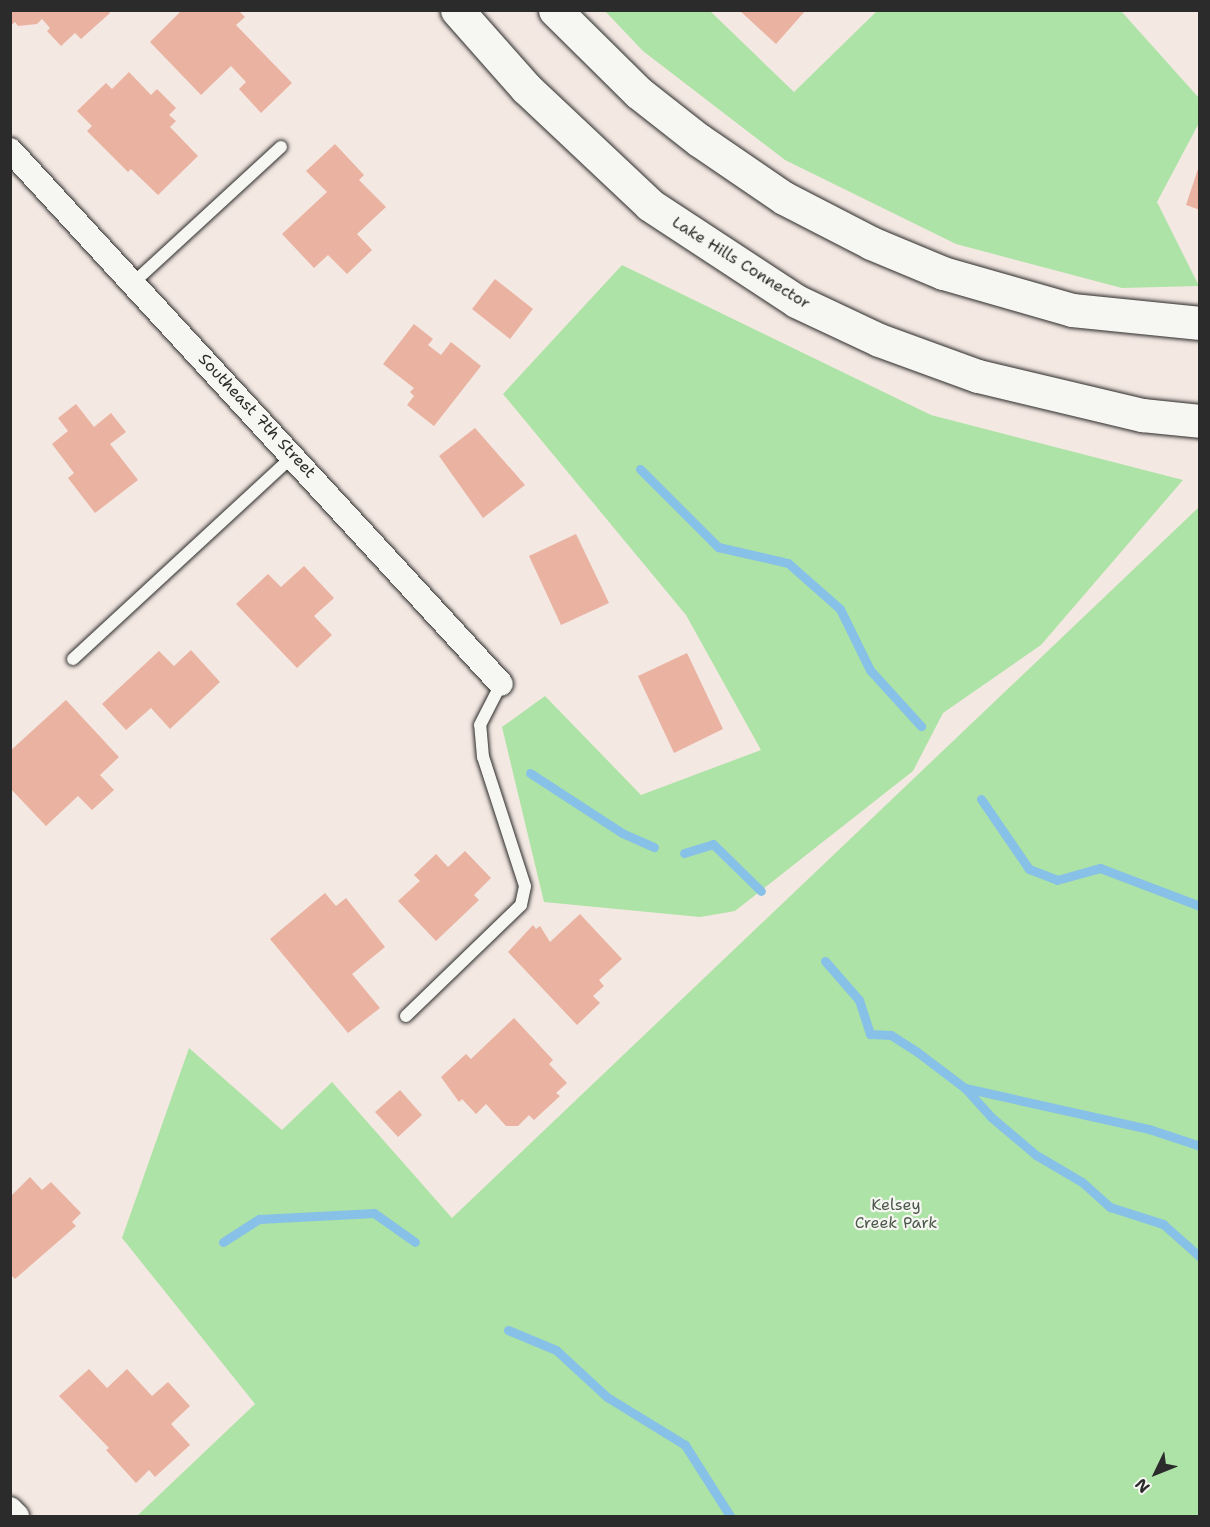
<!DOCTYPE html>
<html>
<head>
<meta charset="utf-8">
<style>
	body { margin:0 }
	#map { position:relative; width:1210px; height:1527px; overflow:hidden; background:#f4e8e2; font-family:"Shantell Sans",sans-serif }
	div>[style] { position:absolute }
	.green>* { inset:0; background:#ade3a6 }
	.stream>* { height:9px; margin:-4.5px; padding:0 4.5px; transform-origin:4.5px; border-radius:4.5px; background:#88c1e7 }
	.building>* { inset:0; background:#eab2a1 }
	.roads { filter:drop-shadow(0 0 2px #2b2b2b) drop-shadow(0 0 2px #2b2b2b) }
	.lane>* { height:12px; margin:-6px; padding:0 6px; transform-origin:6px; border-radius:6px; background:#f6f6f2 }
	.street>* { height:24px; margin:-12px; padding:0 12px; transform-origin:12px; border-radius:12px; background:#f6f6f2 }
	.secondary>* { height:33px; margin:-16.5px; padding:0 16.5px; transform-origin:16.5px; border-radius:16.5px; background:#f6f6f2 }
	span { translate:-50% -50%; white-space:nowrap; text-align:center; line-height:1.15; -webkit-text-stroke:4.5px #f6f6f2; paint-order:stroke }
	.street-label { font-size:16px; color:#2b2b2b }
	.park-label { font-size:16px; color:#4c594a }
	.frame { position:absolute; inset:0; border:12px solid #2b2b2b; pointer-events:none }
	.north { position:absolute; left:1126px; top:1443px; width:60px; height:60px; -webkit-text-stroke:4px #f6f6f2; paint-order:stroke; rotate:227deg; font-size:16px; font-weight:700; line-height:24px; text-align:center; color:#2b2b2b }
	.north::after { content:''; display:block; margin:auto; width:21px; height:27px; background:#2b2b2b; clip-path:polygon(50% 0,100% 100%,50% 72%,0 100%) }
</style>
</head>
<body>
<div id="map">
	<div class="green">
		<i style="clip-path:polygon(605px 11px,710px 11px,794px 92px,877px 11px,1121px 11px,1199px 98px,1199px 123px,1157px 202px,1199px 286px,1122px 288px,956px 244px,785px 160px,643px 51px)"></i>
		<i style="clip-path:polygon(622px 265px,931px 415px,1183px 480px,1041px 645px,943px 713px,913px 771px,735px 911px,700px 917px,544px 902px,502px 727px,545px 696px,641px 795px,761px 750px,686px 615px,503px 394px)"></i>
		<i style="clip-path:polygon(1199px 507px,1199px 1516px,137px 1516px,255px 1404px,122px 1238px,189px 1048px,282px 1130px,332px 1082px,452px 1218px)"></i>
	</div>
	<div class="stream">
		<i style="left:640px;top:469px;width:110px;rotate:45deg"></i>
		<i style="left:718px;top:547px;width:72px;rotate:12.9deg"></i>
		<i style="left:788px;top:563px;width:69px;rotate:41.5deg"></i>
		<i style="left:840px;top:609px;width:68px;rotate:63.8deg"></i>
		<i style="left:870px;top:670px;width:76px;rotate:47.7deg"></i>
		<i style="left:530px;top:773px;width:110px;rotate:33.1deg"></i>
		<i style="left:622px;top:833px;width:35px;rotate:24deg"></i>
		<i style="left:981px;top:799px;width:85px;rotate:55.6deg"></i>
		<i style="left:1029px;top:869px;width:30px;rotate:21deg"></i>
		<i style="left:1057px;top:880px;width:45px;rotate:-15.6deg"></i>
		<i style="left:1100px;top:868px;width:107px;rotate:20.8deg"></i>
		<i style="left:684px;top:853px;width:30px;rotate:-17deg"></i>
		<i style="left:713px;top:844px;width:67px;rotate:44.4deg"></i>
		<i style="left:825px;top:961px;width:52px;rotate:48.9deg"></i>
		<i style="left:859px;top:1000px;width:36px;rotate:72deg"></i>
		<i style="left:870px;top:1034px;width:21px;rotate:3deg"></i>
		<i style="left:891px;top:1035px;width:30px;rotate:33deg"></i>
		<i style="left:916px;top:1051px;width:61px;rotate:37.1deg"></i>
		<i style="left:965px;top:1088px;width:39px;rotate:48deg"></i>
		<i style="left:991px;top:1117px;width:59px;rotate:40.2deg"></i>
		<i style="left:1036px;top:1155px;width:53px;rotate:30.4deg"></i>
		<i style="left:1082px;top:1182px;width:38px;rotate:42deg"></i>
		<i style="left:1110px;top:1207px;width:56px;rotate:17.8deg"></i>
		<i style="left:1163px;top:1224px;width:50px;rotate:41.7deg"></i>
		<i style="left:965px;top:1088px;width:189px;rotate:12.6deg"></i>
		<i style="left:1149px;top:1129px;width:54px;rotate:18.4deg"></i>
		<i style="left:223px;top:1242px;width:43px;rotate:-32.6deg"></i>
		<i style="left:259px;top:1219px;width:115px;rotate:-3deg"></i>
		<i style="left:374px;top:1213px;width:50px;rotate:35.3deg"></i>
		<i style="left:508px;top:1330px;width:52px;rotate:22.6deg"></i>
		<i style="left:556px;top:1350px;width:69px;rotate:42.7deg"></i>
		<i style="left:607px;top:1397px;width:92px;rotate:31.6deg"></i>
		<i style="left:685px;top:1445px;width:84px;rotate:57.6deg"></i>
	</div>
	<div class="building">
		<i style="clip-path:polygon(10px 10px,108px 10px,110px 13px,81px 39px,75px 33px,61px 46px,47px 31px,50px 28px,42px 19px,37px 24px,18px 26px,15px 22px,10px 26px)"></i>
		<i style="clip-path:polygon(182px 10px,238px 10px,245px 17px,236px 25px,292px 83px,261px 113px,239px 89px,246px 82px,231px 66px,201px 95px,150px 42px)"></i>
		<i style="clip-path:polygon(739px 10px,806px 10px,776px 44px)"></i>
		<i style="clip-path:polygon(129px 72px,151px 95px,157px 89px,176px 108px,169px 115px,176px 121px,170px 127px,198px 156px,158px 195px,131px 169px,128px 172px,87px 131px,92px 126px,77px 111px,106px 83px,112px 89px)"></i>
		<i style="clip-path:polygon(335px 144px,364px 175px,359px 180px,386px 207px,357px 234px,372px 250px,347px 274px,328px 255px,314px 268px,282px 234px,327px 192px,306px 171px)"></i>
		<i style="clip-path:polygon(1199px 166px,1200px 167px,1200px 210px,1186px 205px)"></i>
		<i style="clip-path:polygon(495px 279px,533px 309px,510px 339px,472px 309px)"></i>
		<i style="clip-path:polygon(414px 324px,433px 339px,428px 345px,441px 355px,451px 342px,481px 366px,434px 426px,407px 405px,414px 396px,410px 392px,414px 388px,383px 364px)"></i>
		<i style="clip-path:polygon(76px 404px,94px 427px,111px 413px,126px 432px,110px 444px,138px 480px,95px 513px,68px 478px,74px 473px,52px 444px,68px 431px,58px 418px)"></i>
		<i style="clip-path:polygon(475px 428px,525px 485px,483px 518px,439px 456px)"></i>
		<i style="clip-path:polygon(576px 534px,609px 603px,561px 625px,529px 556px)"></i>
		<i style="clip-path:polygon(304px 566px,334px 598px,314px 616px,332px 635px,297px 668px,236px 604px,268px 574px,281px 587px)"></i>
		<i style="clip-path:polygon(191px 650px,220px 682px,170px 729px,151px 708px,126px 730px,102px 704px,159px 651px,174px 666px)"></i>
		<i style="clip-path:polygon(687px 653px,723px 729px,674px 753px,638px 676px)"></i>
		<i style="clip-path:polygon(66px 700px,119px 757px,100px 775px,114px 790px,92px 810px,78px 796px,46px 826px,10px 788px,10px 751px)"></i>
		<i style="clip-path:polygon(465px 851px,491px 878px,474px 895px,479px 900px,436px 941px,398px 901px,420px 881px,414px 875px,436px 854px,448px 867px)"></i>
		<i style="clip-path:polygon(325px 893px,336px 906px,346px 898px,385px 947px,352px 974px,380px 1008px,348px 1033px,270px 939px)"></i>
		<i style="clip-path:polygon(580px 914px,622px 959px,599px 980px,604px 986px,593px 996px,600px 1003px,577px 1025px,508px 952px,533px 925px,536px 929px,540px 926px,550px 942px)"></i>
		<i style="clip-path:polygon(514px 1018px,553px 1060px,549px 1064px,567px 1083px,556px 1093px,560px 1096px,534px 1120px,529px 1115px,518px 1126px,506px 1126px,486px 1104px,476px 1114px,462px 1099px,459px 1102px,441px 1077px,466px 1054px,471px 1059px)"></i>
		<i style="clip-path:polygon(400px 1090px,422px 1115px,398px 1137px,375px 1112px)"></i>
		<i style="clip-path:polygon(30px 1177px,42px 1190px,51px 1182px,81px 1213px,72px 1222px,76px 1226px,15px 1279px,10px 1274px,10px 1197px)"></i>
		<i style="clip-path:polygon(89px 1369px,107px 1388px,127px 1369px,152px 1396px,168px 1382px,190px 1406px,171px 1424px,190px 1445px,155px 1477px,149px 1470px,136px 1483px,106px 1450px,109px 1448px,59px 1396px)"></i>
	</div>
	<div class="roads">
		<div class="lane">
			<i style="left:133px;top:283px;width:201px;rotate:-42.6deg"></i>
			<i style="left:73px;top:659px;width:299px;rotate:-42.7deg"></i>
			<i style="left:406px;top:1016px;width:160px;rotate:-44deg"></i>
			<i style="left:521px;top:905px;width:19px;rotate:-78deg"></i>
			<i style="left:525px;top:886px;width:136px;rotate:-108deg"></i>
			<i style="left:483px;top:757px;width:32px;rotate:-95deg"></i>
			<i style="left:480px;top:725px;width:46px;rotate:-62.9deg"></i>
		</div>
		<div class="street">
			<i style="left:10px;top:150px;width:725px;rotate:47.4deg"></i>
			<i style="left:10px;top:1509px;width:10px;rotate:45deg"></i>
		</div>
		<div class="secondary">
			<i style="left:457px;top:10px;width:104px;rotate:48.5deg"></i>
			<i style="left:526px;top:88px;width:170px;rotate:43.3deg"></i>
			<i style="left:650px;top:205px;width:175px;rotate:33.3deg"></i>
			<i style="left:796px;top:301px;width:92px;rotate:25.2deg"></i>
			<i style="left:879px;top:340px;width:105px;rotate:20deg"></i>
			<i style="left:978px;top:376px;width:169px;rotate:13.4deg"></i>
			<i style="left:1142px;top:415px;width:58px;rotate:5.9deg"></i>
			<i style="left:555px;top:10px;width:118px;rotate:44.7deg"></i>
			<i style="left:639px;top:93px;width:76px;rotate:38.1deg"></i>
			<i style="left:699px;top:140px;width:103px;rotate:34.3deg"></i>
			<i style="left:784px;top:198px;width:98px;rotate:27.3deg"></i>
			<i style="left:871px;top:243px;width:78px;rotate:22.6deg"></i>
			<i style="left:943px;top:273px;width:134px;rotate:16deg"></i>
			<i style="left:1072px;top:310px;width:129px;rotate:5.8deg"></i>
		</div>
	</div>
	<div class="street-label">
		<span style="left:741px;top:263px;rotate:32deg">Lake Hills Connector</span>
		<span style="left:257px;top:416px;rotate:47deg">Southeast 7th Street</span>
	</div>
	<div class="park-label">
		<span style="left:896px;top:1214px">Kelsey<br>Creek Park</span>
	</div>
	<div class="frame"></div>
	<div class="north">N</div>
</div>
</body>
</html>
